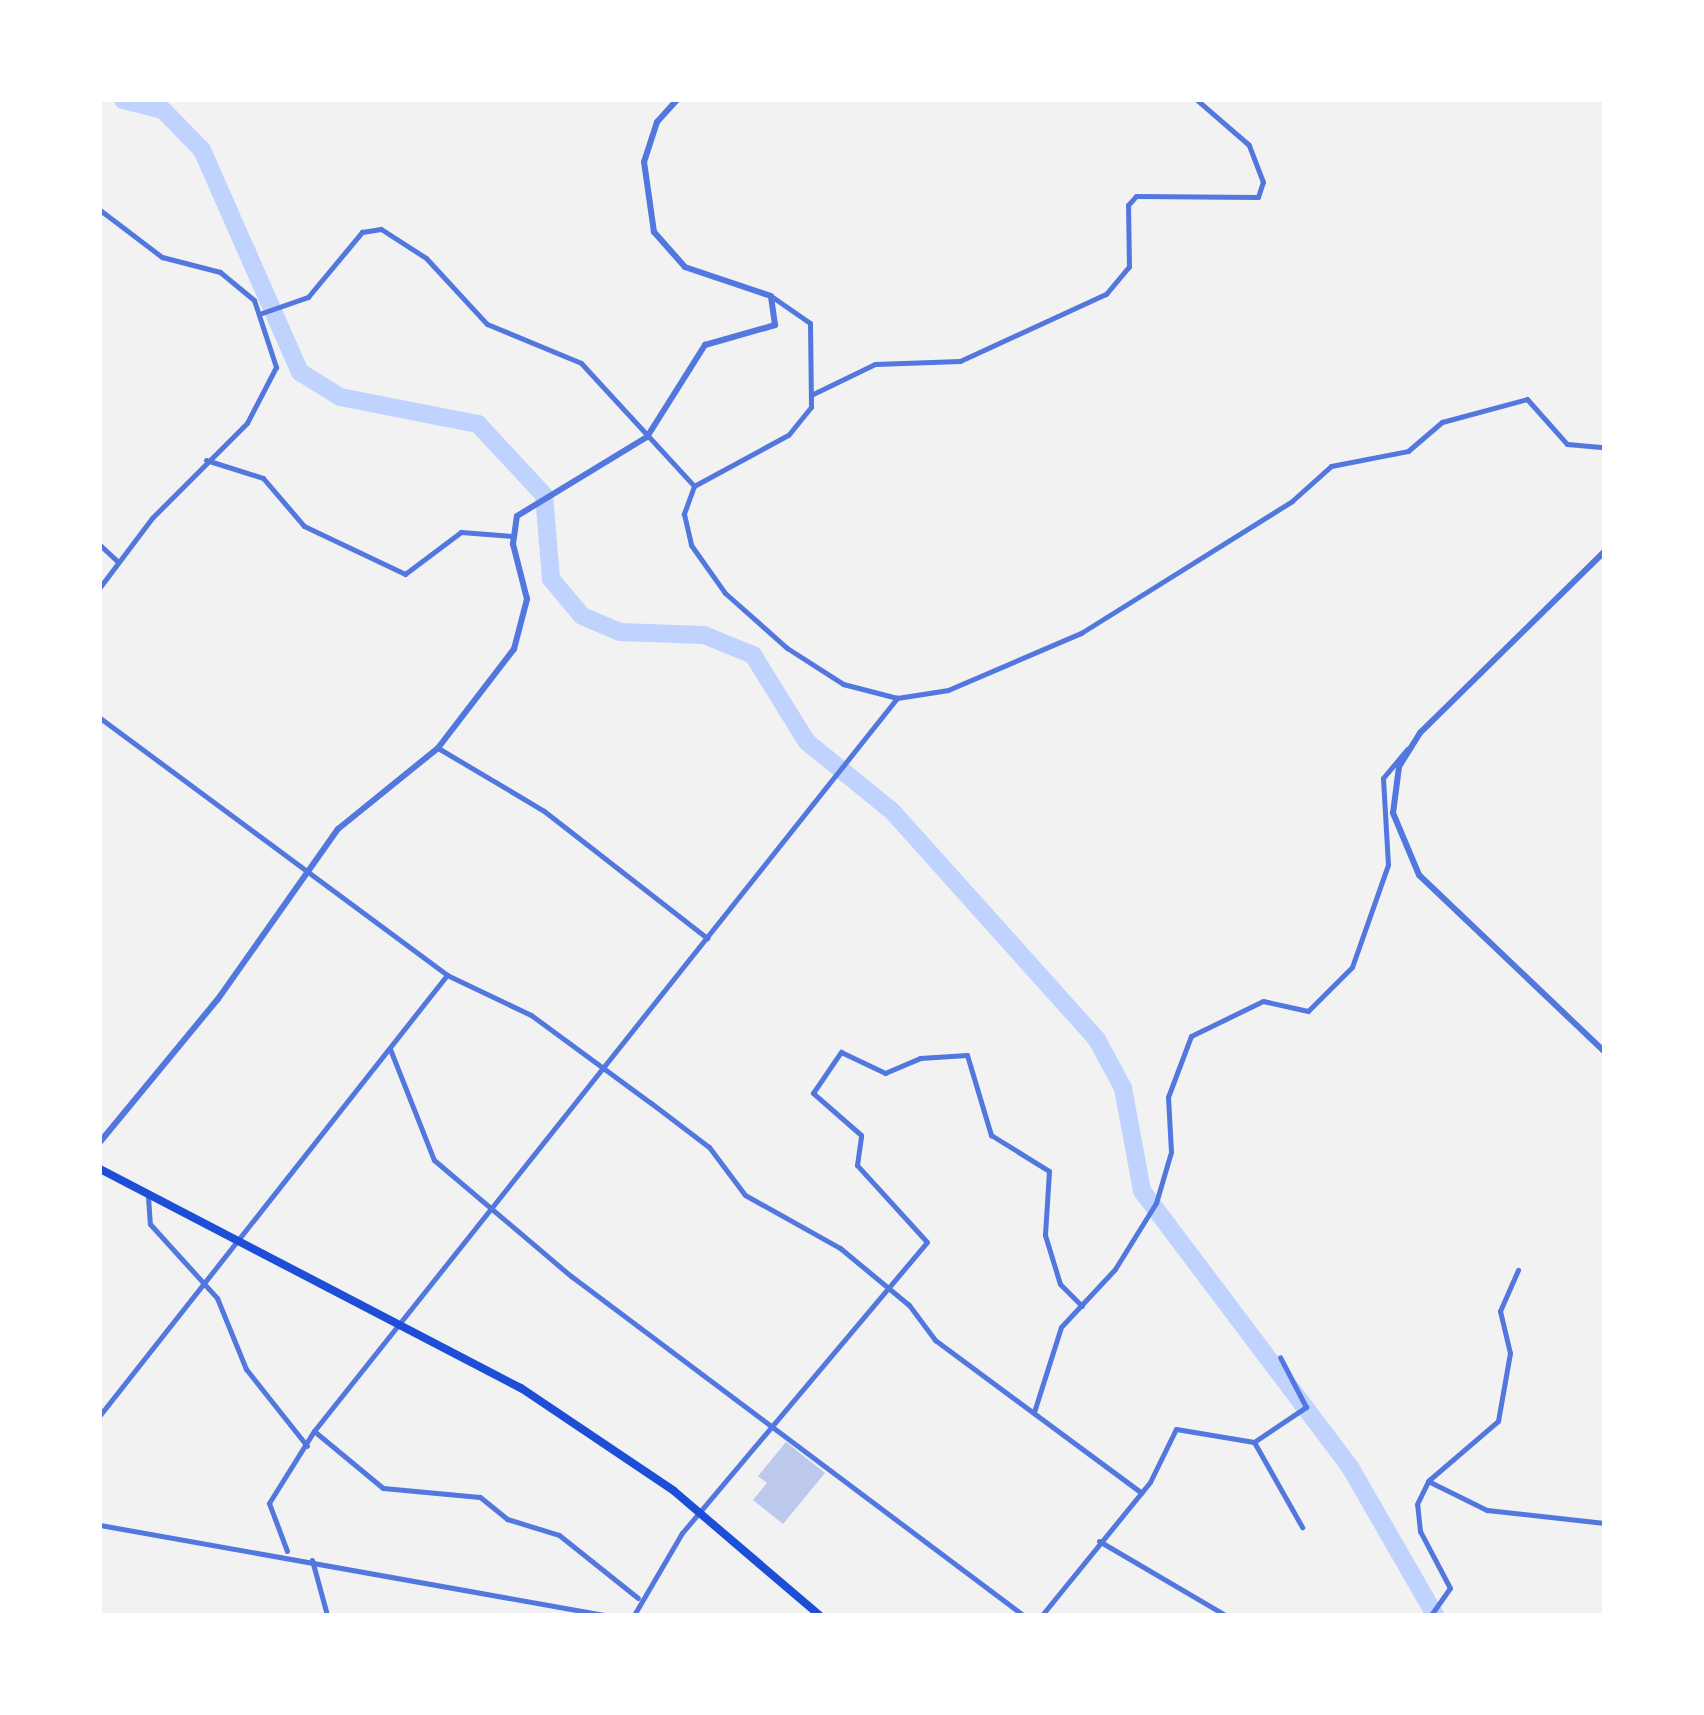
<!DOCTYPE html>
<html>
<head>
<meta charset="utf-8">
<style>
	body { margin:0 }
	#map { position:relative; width:1704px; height:1715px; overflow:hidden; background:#f2f2f2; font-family:Figtree,sans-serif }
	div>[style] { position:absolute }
	.river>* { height:18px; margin:-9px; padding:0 9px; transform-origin:9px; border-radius:9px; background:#bfd3fe }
	.building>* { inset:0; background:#bdc9ec }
	.minor>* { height:5px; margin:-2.5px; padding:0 2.5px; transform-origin:2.5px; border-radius:2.5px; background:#5277de }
	.tertiary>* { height:6px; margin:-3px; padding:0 3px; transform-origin:3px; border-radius:3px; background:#5277de }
	.primary>* { height:8px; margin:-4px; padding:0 4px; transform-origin:4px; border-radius:4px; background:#1d4ed8 }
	span { translate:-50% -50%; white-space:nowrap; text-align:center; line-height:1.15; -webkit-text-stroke:10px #fff; paint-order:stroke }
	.frame { position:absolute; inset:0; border:102px solid #fff; pointer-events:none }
</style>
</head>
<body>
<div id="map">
	<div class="river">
		<i style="left:123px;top:100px;width:41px;rotate:14deg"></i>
		<i style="left:163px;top:110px;width:56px;rotate:45.7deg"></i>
		<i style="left:202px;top:150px;width:243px;rotate:66.2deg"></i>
		<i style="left:300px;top:372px;width:47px;rotate:32deg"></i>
		<i style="left:340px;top:397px;width:141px;rotate:11.1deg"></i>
		<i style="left:478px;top:424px;width:97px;rotate:47.1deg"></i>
		<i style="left:544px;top:495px;width:84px;rotate:85.2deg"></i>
		<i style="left:551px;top:579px;width:48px;rotate:50deg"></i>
		<i style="left:582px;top:616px;width:41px;rotate:22.8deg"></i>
		<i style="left:620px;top:632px;width:84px;rotate:2deg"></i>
		<i style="left:704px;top:635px;width:53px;rotate:22.2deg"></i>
		<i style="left:753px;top:655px;width:102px;rotate:58.2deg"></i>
		<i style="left:807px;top:742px;width:109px;rotate:39.1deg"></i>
		<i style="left:892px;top:811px;width:305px;rotate:48.1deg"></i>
		<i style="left:1096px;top:1038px;width:57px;rotate:61.6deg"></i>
		<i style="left:1123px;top:1088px;width:105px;rotate:79.5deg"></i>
		<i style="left:1142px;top:1191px;width:346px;rotate:53deg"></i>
		<i style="left:1350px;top:1467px;width:171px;rotate:60.1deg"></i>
	</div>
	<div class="building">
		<i style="clip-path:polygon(786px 1442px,825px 1473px,783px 1524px,753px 1500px,767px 1483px,758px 1476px)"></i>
	</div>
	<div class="minor">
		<i style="left:100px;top:210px;width:78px;rotate:37.2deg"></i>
		<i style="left:162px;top:257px;width:60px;rotate:14.5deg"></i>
		<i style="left:220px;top:272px;width:44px;rotate:39.5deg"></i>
		<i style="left:254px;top:300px;width:71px;rotate:71.8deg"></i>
		<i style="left:276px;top:367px;width:63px;rotate:117.4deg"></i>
		<i style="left:247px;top:423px;width:134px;rotate:135deg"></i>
		<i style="left:152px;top:518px;width:86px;rotate:127deg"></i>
		<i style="left:771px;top:296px;width:47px;rotate:34.7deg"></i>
		<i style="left:810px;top:323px;width:84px;rotate:89.3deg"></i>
		<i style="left:811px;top:407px;width:36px;rotate:129deg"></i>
		<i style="left:788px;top:435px;width:107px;rotate:151.5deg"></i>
		<i style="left:694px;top:486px;width:30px;rotate:110deg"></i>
		<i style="left:684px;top:514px;width:32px;rotate:77deg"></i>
		<i style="left:691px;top:545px;width:59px;rotate:54.7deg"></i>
		<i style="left:725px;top:593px;width:83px;rotate:41.6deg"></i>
		<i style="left:787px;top:648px;width:67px;rotate:32.7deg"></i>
		<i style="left:843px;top:684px;width:56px;rotate:14.5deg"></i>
		<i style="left:897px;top:698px;width:52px;rotate:-8.9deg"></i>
		<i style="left:948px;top:690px;width:145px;rotate:-23.2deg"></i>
		<i style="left:1081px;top:633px;width:249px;rotate:-32deg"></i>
		<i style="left:1292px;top:501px;width:52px;rotate:-41.9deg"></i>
		<i style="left:1331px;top:466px;width:78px;rotate:-11deg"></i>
		<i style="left:1408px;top:451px;width:45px;rotate:-40.5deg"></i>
		<i style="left:1442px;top:422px;width:88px;rotate:-15.1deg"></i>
		<i style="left:1527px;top:399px;width:60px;rotate:48.4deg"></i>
		<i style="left:1567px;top:444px;width:37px;rotate:5deg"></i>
		<i style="left:262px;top:313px;width:49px;rotate:-19.2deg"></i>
		<i style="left:308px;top:297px;width:85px;rotate:-50.3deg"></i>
		<i style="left:362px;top:232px;width:19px;rotate:-9deg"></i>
		<i style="left:381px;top:229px;width:54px;rotate:32.8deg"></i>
		<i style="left:426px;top:258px;width:90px;rotate:47.3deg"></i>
		<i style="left:487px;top:324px;width:102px;rotate:22.5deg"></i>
		<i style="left:581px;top:363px;width:167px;rotate:47.4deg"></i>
		<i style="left:811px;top:395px;width:71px;rotate:-25.8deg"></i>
		<i style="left:875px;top:364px;width:85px;rotate:-2deg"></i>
		<i style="left:960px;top:361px;width:161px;rotate:-24.7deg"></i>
		<i style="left:1106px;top:294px;width:35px;rotate:-50deg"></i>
		<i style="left:1129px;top:267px;width:62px;rotate:-90.9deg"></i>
		<i style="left:1128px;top:205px;width:12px;rotate:-48deg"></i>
		<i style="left:1136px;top:196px;width:122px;rotate:0.5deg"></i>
		<i style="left:1258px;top:197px;width:16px;rotate:-72deg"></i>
		<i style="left:1263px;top:182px;width:40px;rotate:-111deg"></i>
		<i style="left:1249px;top:145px;width:69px;rotate:-139.1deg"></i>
		<i style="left:206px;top:460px;width:60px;rotate:17.5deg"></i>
		<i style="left:263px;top:478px;width:63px;rotate:49.5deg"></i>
		<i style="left:304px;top:526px;width:112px;rotate:25.4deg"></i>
		<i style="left:405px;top:574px;width:70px;rotate:-36.9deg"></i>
		<i style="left:461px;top:532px;width:51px;rotate:4.5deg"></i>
		<i style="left:100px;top:545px;width:25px;rotate:43deg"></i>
		<i style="left:100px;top:718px;width:432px;rotate:36.5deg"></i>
		<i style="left:447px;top:975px;width:560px;rotate:128.26deg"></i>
		<i style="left:438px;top:748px;width:123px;rotate:30.7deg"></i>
		<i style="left:544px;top:811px;width:207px;rotate:37.9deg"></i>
		<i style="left:447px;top:975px;width:93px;rotate:25.5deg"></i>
		<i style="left:531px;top:1015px;width:149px;rotate:36.3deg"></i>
		<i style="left:651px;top:1103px;width:73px;rotate:37.2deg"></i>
		<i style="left:709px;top:1147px;width:60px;rotate:53.1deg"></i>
		<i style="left:745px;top:1195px;width:109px;rotate:29.2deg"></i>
		<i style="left:840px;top:1248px;width:89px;rotate:39.6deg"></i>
		<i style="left:909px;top:1305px;width:44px;rotate:53.4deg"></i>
		<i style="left:935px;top:1340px;width:257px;rotate:36.5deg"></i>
		<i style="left:390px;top:1049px;width:119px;rotate:68.4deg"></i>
		<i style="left:434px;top:1160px;width:180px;rotate:40.3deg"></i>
		<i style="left:571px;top:1276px;width:565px;rotate:36.87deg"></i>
		<i style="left:148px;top:1197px;width:27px;rotate:86deg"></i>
		<i style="left:150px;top:1224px;width:100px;rotate:47.8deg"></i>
		<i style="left:217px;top:1298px;width:77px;rotate:67.8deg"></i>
		<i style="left:246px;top:1369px;width:98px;rotate:51.6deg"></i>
		<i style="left:1034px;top:1412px;width:89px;rotate:-72.4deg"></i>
		<i style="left:1061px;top:1327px;width:79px;rotate:-47deg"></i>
		<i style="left:1115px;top:1269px;width:78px;rotate:-58.2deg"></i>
		<i style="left:1156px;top:1203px;width:53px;rotate:-73.6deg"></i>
		<i style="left:1171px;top:1152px;width:55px;rotate:-93.1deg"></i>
		<i style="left:1168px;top:1097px;width:65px;rotate:-69.3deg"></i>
		<i style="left:1191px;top:1036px;width:80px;rotate:-25.9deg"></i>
		<i style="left:1263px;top:1001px;width:46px;rotate:12.5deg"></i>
		<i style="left:1308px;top:1011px;width:62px;rotate:-45deg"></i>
		<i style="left:1352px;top:967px;width:108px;rotate:-70.6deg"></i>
		<i style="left:1388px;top:865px;width:87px;rotate:-93.3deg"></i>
		<i style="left:1383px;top:778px;width:38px;rotate:-50deg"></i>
		<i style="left:314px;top:1431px;width:89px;rotate:39.6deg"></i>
		<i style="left:383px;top:1488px;width:97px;rotate:5.3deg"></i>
		<i style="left:480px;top:1497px;width:35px;rotate:39deg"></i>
		<i style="left:507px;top:1519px;width:54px;rotate:17.1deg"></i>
		<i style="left:559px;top:1535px;width:101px;rotate:38.6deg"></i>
		<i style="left:1254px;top:1442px;width:63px;rotate:-33.9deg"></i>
		<i style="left:1306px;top:1407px;width:56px;rotate:-117.5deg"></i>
		<i style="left:1254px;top:1442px;width:98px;rotate:60.5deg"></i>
		<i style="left:1428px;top:1481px;width:66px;rotate:26.2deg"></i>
		<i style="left:1487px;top:1510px;width:118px;rotate:6.3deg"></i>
		<i style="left:100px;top:1525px;width:512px;rotate:10.12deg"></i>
		<i style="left:1099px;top:1541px;width:146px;rotate:30.4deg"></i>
		<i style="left:287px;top:1551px;width:51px;rotate:-110.6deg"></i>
		<i style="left:269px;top:1503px;width:85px;rotate:-58deg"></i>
		<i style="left:314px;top:1431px;width:937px;rotate:-51.5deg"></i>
		<i style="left:312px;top:1560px;width:57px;rotate:74.7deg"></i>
		<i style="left:634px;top:1615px;width:95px;rotate:-59.7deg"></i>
		<i style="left:682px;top:1533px;width:380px;rotate:-49.9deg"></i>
		<i style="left:927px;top:1242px;width:104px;rotate:-132.3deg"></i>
		<i style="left:857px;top:1165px;width:30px;rotate:-82deg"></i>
		<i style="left:861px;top:1135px;width:64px;rotate:-138.8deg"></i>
		<i style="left:813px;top:1093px;width:50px;rotate:-55.7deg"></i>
		<i style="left:841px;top:1052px;width:49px;rotate:25.5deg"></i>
		<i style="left:885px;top:1073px;width:38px;rotate:-23deg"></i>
		<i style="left:920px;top:1058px;width:47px;rotate:-3.7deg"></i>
		<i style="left:967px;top:1055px;width:84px;rotate:73.3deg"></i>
		<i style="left:991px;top:1135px;width:68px;rotate:31.8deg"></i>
		<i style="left:1049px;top:1171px;width:64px;rotate:93.6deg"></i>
		<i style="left:1045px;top:1235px;width:51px;rotate:73deg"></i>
		<i style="left:1060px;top:1284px;width:31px;rotate:45deg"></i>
		<i style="left:1042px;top:1615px;width:171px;rotate:-50.9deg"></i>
		<i style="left:1150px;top:1482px;width:59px;rotate:-63.9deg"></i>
		<i style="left:1176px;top:1429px;width:79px;rotate:9.5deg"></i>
		<i style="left:1431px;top:1615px;width:33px;rotate:-55deg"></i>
		<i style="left:1450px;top:1588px;width:64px;rotate:-117.8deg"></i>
		<i style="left:1420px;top:1531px;width:27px;rotate:-96deg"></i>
		<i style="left:1417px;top:1504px;width:25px;rotate:-64deg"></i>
		<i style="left:1428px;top:1481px;width:92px;rotate:-40.6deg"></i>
		<i style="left:1498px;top:1421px;width:69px;rotate:-80deg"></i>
		<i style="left:1510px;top:1353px;width:43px;rotate:-103.4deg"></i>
		<i style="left:1500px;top:1311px;width:45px;rotate:-66.3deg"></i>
	</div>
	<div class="tertiary">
		<i style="left:1604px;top:552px;width:258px;rotate:135.5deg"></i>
		<i style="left:1420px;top:733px;width:40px;rotate:122deg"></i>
		<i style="left:1399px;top:767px;width:46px;rotate:97.4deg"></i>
		<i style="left:1393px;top:813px;width:67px;rotate:67.2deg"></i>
		<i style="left:1419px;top:875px;width:255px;rotate:43.6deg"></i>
		<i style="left:100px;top:1142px;width:185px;rotate:-50.5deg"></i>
		<i style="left:218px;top:999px;width:208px;rotate:-54.8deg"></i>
		<i style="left:338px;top:829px;width:129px;rotate:-39deg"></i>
		<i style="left:438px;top:748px;width:125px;rotate:-52.5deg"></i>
		<i style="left:514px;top:649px;width:52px;rotate:-75.4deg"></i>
		<i style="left:527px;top:599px;width:57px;rotate:-104.3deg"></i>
		<i style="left:513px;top:544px;width:28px;rotate:-82deg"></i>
		<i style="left:517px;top:516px;width:152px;rotate:-31.3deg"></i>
		<i style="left:647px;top:437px;width:109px;rotate:-57.8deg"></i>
		<i style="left:705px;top:345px;width:73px;rotate:-15.9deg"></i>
		<i style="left:775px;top:325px;width:29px;rotate:-98deg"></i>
		<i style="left:771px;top:296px;width:91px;rotate:-161.4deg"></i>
		<i style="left:685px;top:267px;width:47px;rotate:-131.5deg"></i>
		<i style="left:654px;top:232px;width:71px;rotate:-98.1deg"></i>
		<i style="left:644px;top:162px;width:42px;rotate:-72deg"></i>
		<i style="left:657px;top:122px;width:30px;rotate:-48deg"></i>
	</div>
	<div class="primary">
		<i style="left:100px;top:1169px;width:475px;rotate:27.5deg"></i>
		<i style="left:521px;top:1388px;width:184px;rotate:33.9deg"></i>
		<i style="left:674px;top:1491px;width:191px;rotate:40.5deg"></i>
	</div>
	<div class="frame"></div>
</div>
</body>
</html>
